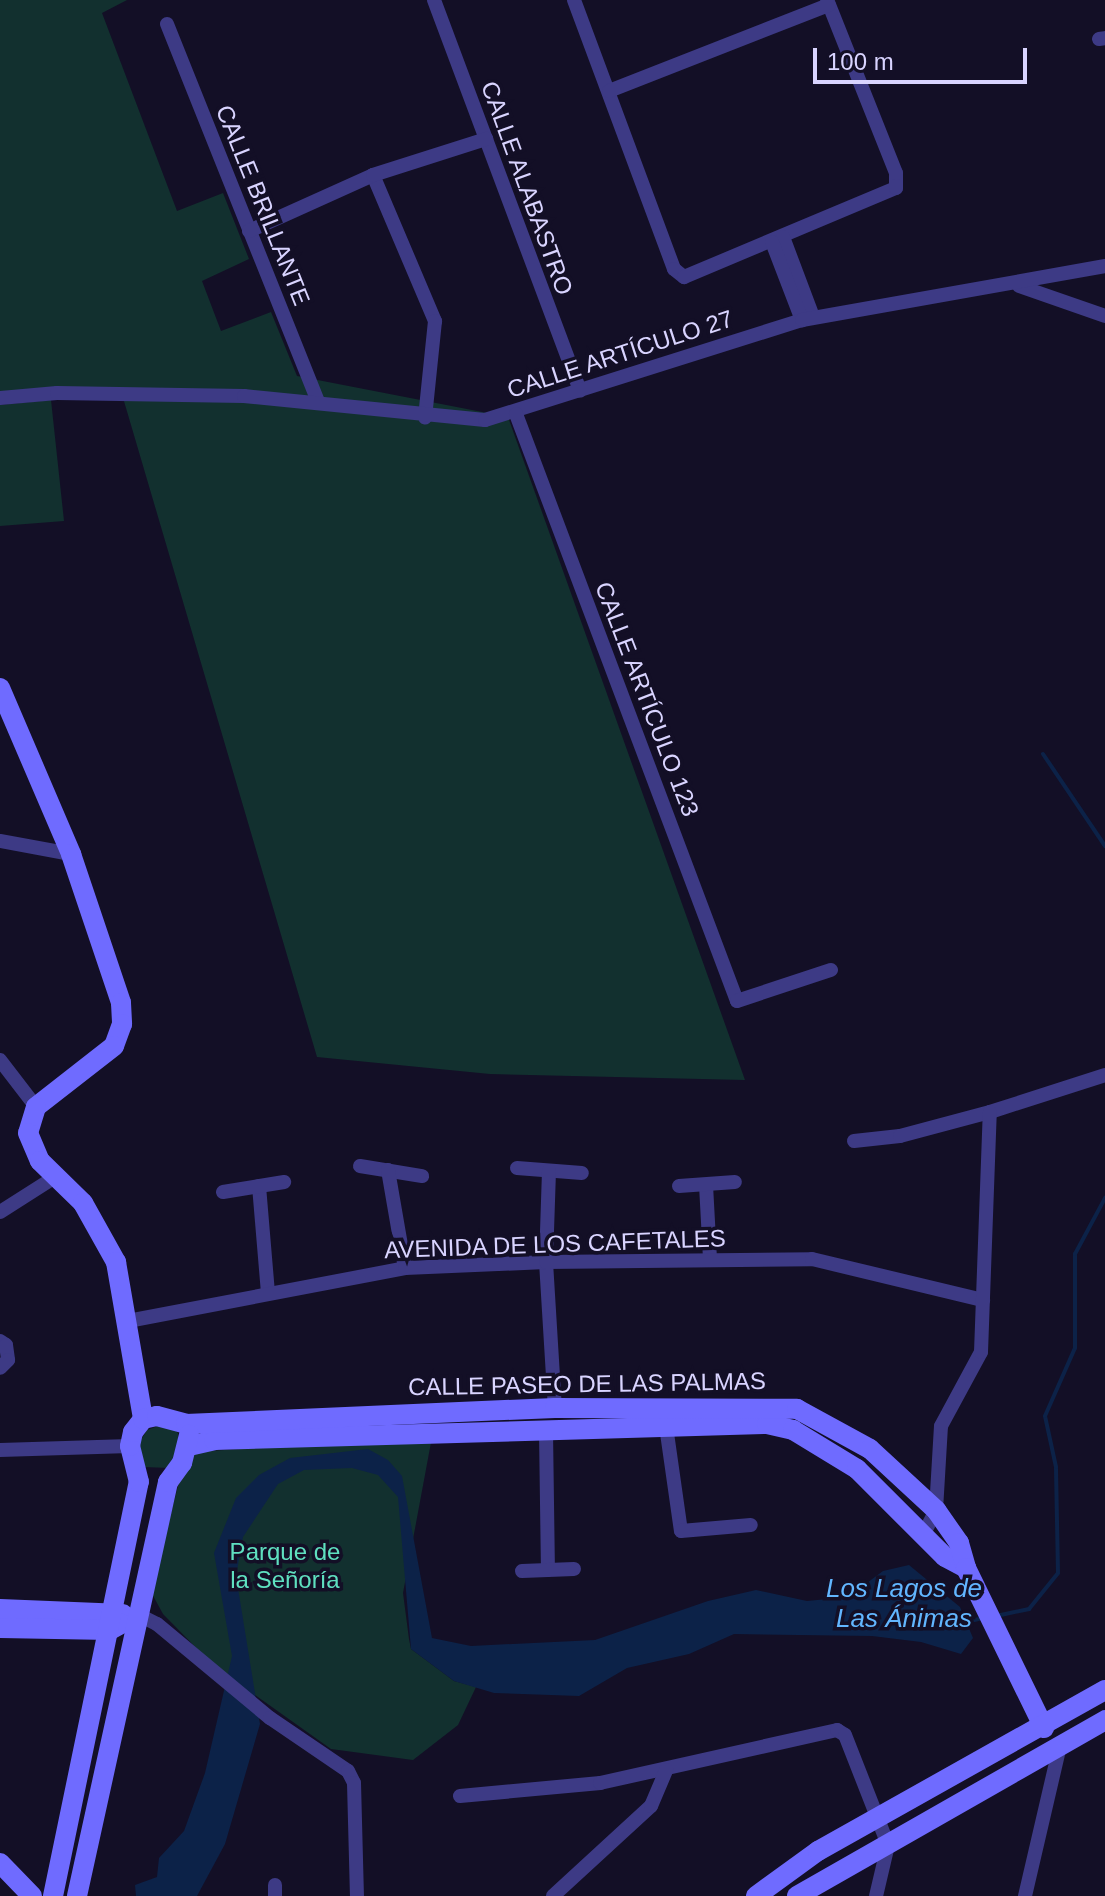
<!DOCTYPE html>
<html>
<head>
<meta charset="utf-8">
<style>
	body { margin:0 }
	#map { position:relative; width:1105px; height:1896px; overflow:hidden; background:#130f26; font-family:Helvetica,sans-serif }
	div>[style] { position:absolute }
	.green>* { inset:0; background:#12302f }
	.water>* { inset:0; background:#0c2248 }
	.stream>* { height:4px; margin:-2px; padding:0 2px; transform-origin:2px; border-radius:2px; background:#0c2248 }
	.street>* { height:14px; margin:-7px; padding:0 7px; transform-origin:7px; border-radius:7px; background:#3d3a85 }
	.secondary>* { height:20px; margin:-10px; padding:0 10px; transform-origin:10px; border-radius:10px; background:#6f6bff }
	span { translate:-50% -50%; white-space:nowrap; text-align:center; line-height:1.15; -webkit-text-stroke:7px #130f26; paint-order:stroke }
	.street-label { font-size:24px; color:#d9d4ff }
	.park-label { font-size:24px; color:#5fe0c0 }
	.water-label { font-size:26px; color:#62b6ff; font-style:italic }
	.scale { position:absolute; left:813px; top:48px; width:214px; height:36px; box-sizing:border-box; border:4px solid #d9d4ff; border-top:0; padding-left:10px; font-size:24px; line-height:28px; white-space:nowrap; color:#d9d4ff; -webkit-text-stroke:6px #130f26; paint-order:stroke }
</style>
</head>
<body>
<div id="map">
	<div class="green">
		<i style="clip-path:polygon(0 0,127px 0,102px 13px,177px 211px,223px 193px,249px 259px,202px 281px,221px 331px,271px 312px,297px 376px,508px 417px,745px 1080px,490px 1074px,317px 1057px,121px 391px,0 399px)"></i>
		<i style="clip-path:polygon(51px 400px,64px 521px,0 526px,0 405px)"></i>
		<i style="clip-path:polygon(158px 1426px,170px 1426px,178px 1433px,178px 1446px,170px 1468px,143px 1467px,139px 1443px,147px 1430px)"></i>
		<i style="clip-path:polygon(432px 1437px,403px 1593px,409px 1639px,411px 1649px,454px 1681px,476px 1687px,458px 1725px,413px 1760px,331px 1749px,213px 1665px,163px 1614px,151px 1592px,180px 1478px,193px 1452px)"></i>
	</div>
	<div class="water">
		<i style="clip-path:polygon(368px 1449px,388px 1460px,402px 1476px,432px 1638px,471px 1646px,595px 1640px,708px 1601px,756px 1590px,807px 1601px,848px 1597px,883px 1571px,909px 1565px,960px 1607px,973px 1638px,961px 1654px,921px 1642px,872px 1636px,734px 1634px,689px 1654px,627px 1668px,579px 1696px,494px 1693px,454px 1681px,411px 1649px,398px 1497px,378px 1475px,352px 1468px,304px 1470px,278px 1484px,243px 1537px,236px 1576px,260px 1724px,225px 1844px,197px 1896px,136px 1896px,135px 1885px,157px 1877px,159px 1858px,184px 1831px,205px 1773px,232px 1656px,214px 1553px,236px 1498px,259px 1475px,290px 1458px)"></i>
	</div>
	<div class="stream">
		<i style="left:1043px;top:754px;width:111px;rotate:56deg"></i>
		<i style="left:996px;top:1616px;width:34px;rotate:-12deg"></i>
		<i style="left:1029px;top:1609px;width:46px;rotate:-51.1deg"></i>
		<i style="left:1058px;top:1573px;width:106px;rotate:-91.1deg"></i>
		<i style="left:1056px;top:1467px;width:52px;rotate:-102.2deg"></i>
		<i style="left:1045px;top:1416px;width:74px;rotate:-66.2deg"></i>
		<i style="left:1075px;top:1348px;width:94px;rotate:-90deg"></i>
		<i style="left:1075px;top:1254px;width:64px;rotate:-61.8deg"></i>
		<i style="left:966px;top:1622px;width:17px;rotate:-13deg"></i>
	</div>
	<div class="street">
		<i style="left:434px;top:0;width:417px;rotate:69.5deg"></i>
		<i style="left:574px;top:0;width:287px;rotate:69.6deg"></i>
		<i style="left:674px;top:269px;width:13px;rotate:39deg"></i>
		<i style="left:684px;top:277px;width:230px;rotate:-22.8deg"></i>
		<i style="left:896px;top:188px;width:15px;rotate:-90deg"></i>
		<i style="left:896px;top:173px;width:186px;rotate:-111.7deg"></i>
		<i style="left:167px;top:24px;width:407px;rotate:68.2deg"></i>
		<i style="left:1099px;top:39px;width:6px;rotate:-9deg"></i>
		<i style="left:609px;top:91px;width:236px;rotate:-21.4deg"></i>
		<i style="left:373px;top:175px;width:159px;rotate:67deg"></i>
		<i style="left:435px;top:321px;width:97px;rotate:95.9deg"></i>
		<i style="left:249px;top:231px;width:136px;rotate:-24.3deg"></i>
		<i style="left:373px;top:175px;width:119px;rotate:-17.7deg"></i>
		<i style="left:783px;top:237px;width:85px;rotate:69.4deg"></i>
		<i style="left:772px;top:242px;width:84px;rotate:69deg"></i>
		<i style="left:1019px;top:286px;width:91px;rotate:19.2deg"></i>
		<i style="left:0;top:398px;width:57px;rotate:-5deg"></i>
		<i style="left:57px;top:393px;width:187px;rotate:0.9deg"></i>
		<i style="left:244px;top:396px;width:242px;rotate:5.7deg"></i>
		<i style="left:485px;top:420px;width:332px;rotate:-17.5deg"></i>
		<i style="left:802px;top:320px;width:308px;rotate:-10.1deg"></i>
		<i style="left:516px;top:414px;width:627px;rotate:69.37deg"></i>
		<i style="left:737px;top:1001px;width:99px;rotate:-18.3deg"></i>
		<i style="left:0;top:841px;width:72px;rotate:10.4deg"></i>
		<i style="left:0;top:1060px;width:59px;rotate:52.5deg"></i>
		<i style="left:854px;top:1141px;width:46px;rotate:-6.2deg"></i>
		<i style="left:900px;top:1136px;width:93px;rotate:-14.9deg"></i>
		<i style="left:990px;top:1112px;width:121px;rotate:-17.8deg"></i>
		<i style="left:360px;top:1166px;width:63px;rotate:9.2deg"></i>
		<i style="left:517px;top:1168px;width:65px;rotate:4.4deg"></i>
		<i style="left:388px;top:1170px;width:99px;rotate:80.2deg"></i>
		<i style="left:549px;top:1171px;width:91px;rotate:91.9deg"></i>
		<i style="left:546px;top:1262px;width:146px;rotate:86.5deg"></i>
		<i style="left:706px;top:1185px;width:74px;rotate:86.9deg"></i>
		<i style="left:259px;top:1186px;width:107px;rotate:85.2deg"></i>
		<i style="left:679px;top:1186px;width:56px;rotate:-4.1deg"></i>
		<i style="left:223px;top:1192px;width:62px;rotate:-9.3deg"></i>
		<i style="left:0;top:1212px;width:65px;rotate:-32.5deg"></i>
		<i style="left:128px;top:1321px;width:282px;rotate:-10.8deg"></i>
		<i style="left:405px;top:1268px;width:141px;rotate:-2.4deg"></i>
		<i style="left:546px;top:1262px;width:266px;rotate:-0.6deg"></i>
		<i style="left:812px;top:1259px;width:176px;rotate:13.5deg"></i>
		<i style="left:0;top:1341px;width:7px;rotate:34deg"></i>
		<i style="left:6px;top:1345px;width:15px;rotate:82deg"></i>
		<i style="left:8px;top:1360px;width:11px;rotate:135deg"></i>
		<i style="left:665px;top:1419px;width:113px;rotate:81.9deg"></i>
		<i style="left:681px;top:1531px;width:70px;rotate:-4.9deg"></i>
		<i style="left:546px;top:1431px;width:139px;rotate:89.2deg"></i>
		<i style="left:0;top:1450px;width:130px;rotate:-1.8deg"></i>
		<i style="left:924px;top:1533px;width:26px;rotate:-62deg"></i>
		<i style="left:936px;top:1510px;width:84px;rotate:-86.6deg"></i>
		<i style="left:941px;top:1426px;width:84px;rotate:-61.6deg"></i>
		<i style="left:981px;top:1352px;width:240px;rotate:-87.9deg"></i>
		<i style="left:522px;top:1571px;width:52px;rotate:-2.2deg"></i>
		<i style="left:139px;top:1615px;width:20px;rotate:27deg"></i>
		<i style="left:157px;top:1624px;width:147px;rotate:39.8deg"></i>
		<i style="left:270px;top:1718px;width:94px;rotate:34.2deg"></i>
		<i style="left:348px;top:1771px;width:13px;rotate:63deg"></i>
		<i style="left:354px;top:1783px;width:113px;rotate:88.5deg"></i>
		<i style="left:460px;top:1796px;width:141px;rotate:-5.3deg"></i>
		<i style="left:600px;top:1783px;width:243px;rotate:-12.6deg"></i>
		<i style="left:837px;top:1730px;width:9px;rotate:32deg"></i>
		<i style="left:845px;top:1735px;width:118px;rotate:68.6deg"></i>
		<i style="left:888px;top:1845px;width:52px;rotate:103.2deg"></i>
		<i style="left:275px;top:1885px;width:11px;rotate:90deg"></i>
		<i style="left:553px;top:1896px;width:133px;rotate:-42.6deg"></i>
		<i style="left:651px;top:1806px;width:39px;rotate:-67deg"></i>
		<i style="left:1025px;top:1896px;width:150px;rotate:-76.9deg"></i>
	</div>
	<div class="secondary">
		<i style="left:0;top:688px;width:181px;rotate:66.8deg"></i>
		<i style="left:71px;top:854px;width:157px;rotate:71.4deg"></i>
		<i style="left:121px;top:1003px;width:21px;rotate:87deg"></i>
		<i style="left:122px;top:1024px;width:23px;rotate:110deg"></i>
		<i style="left:114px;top:1046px;width:99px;rotate:142deg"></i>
		<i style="left:36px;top:1107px;width:27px;rotate:107deg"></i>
		<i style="left:28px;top:1133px;width:30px;rotate:67deg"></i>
		<i style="left:40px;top:1161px;width:60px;rotate:44.3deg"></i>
		<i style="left:83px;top:1203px;width:68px;rotate:60.8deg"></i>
		<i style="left:116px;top:1262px;width:159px;rotate:80.2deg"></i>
		<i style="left:189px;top:1446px;width:26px;rotate:-13deg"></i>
		<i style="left:214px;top:1440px;width:553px;rotate:-1.66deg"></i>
		<i style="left:767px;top:1424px;width:27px;rotate:13deg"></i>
		<i style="left:793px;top:1430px;width:75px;rotate:31.4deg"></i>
		<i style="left:857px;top:1469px;width:124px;rotate:45deg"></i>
		<i style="left:945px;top:1557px;width:24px;rotate:28deg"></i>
		<i style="left:0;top:1609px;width:123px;rotate:2.3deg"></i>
		<i style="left:0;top:1628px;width:110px;rotate:1deg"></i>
		<i style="left:110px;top:1630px;width:13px;rotate:-29deg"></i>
		<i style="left:0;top:1863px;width:46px;rotate:45.9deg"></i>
		<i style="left:53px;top:1896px;width:423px;rotate:-78.3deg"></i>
		<i style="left:139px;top:1482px;width:37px;rotate:-104deg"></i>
		<i style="left:130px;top:1446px;width:14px;rotate:-78deg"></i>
		<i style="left:133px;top:1432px;width:16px;rotate:-52deg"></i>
		<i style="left:143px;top:1419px;width:14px;rotate:-12deg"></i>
		<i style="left:157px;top:1416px;width:30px;rotate:15deg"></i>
		<i style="left:186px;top:1424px;width:369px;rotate:-2.5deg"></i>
		<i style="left:555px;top:1408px;width:242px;rotate:0.2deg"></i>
		<i style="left:797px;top:1409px;width:83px;rotate:28.7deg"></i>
		<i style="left:870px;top:1449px;width:90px;rotate:42.7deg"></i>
		<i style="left:936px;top:1510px;width:40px;rotate:55.1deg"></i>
		<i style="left:959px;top:1543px;width:26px;rotate:74deg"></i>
		<i style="left:966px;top:1568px;width:178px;rotate:64deg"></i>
		<i style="left:77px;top:1896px;width:424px;rotate:-77.6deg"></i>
		<i style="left:168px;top:1482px;width:24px;rotate:-54deg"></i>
		<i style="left:182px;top:1463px;width:29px;rotate:-76deg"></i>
		<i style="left:756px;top:1896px;width:77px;rotate:-36deg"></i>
		<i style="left:818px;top:1851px;width:329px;rotate:-29.3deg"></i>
		<i style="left:797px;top:1896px;width:355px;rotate:-29.7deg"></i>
	</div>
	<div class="street-label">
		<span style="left:527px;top:188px;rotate:70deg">CALLE ALABASTRO</span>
		<span style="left:263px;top:205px;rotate:68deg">CALLE BRILLANTE</span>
		<span style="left:620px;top:354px;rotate:-18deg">CALLE ARTÍCULO 27</span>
		<span style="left:647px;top:699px;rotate:69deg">CALLE ARTÍCULO 123</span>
		<span style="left:555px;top:1244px;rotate:-2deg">AVENIDA DE LOS CAFETALES</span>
		<span style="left:587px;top:1384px;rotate:-1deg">CALLE PASEO DE LAS PALMAS</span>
	</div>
	<div class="park-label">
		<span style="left:285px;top:1566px">Parque de<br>la Señoría</span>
	</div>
	<div class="water-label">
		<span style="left:904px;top:1604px">Los Lagos de<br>Las Ánimas</span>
	</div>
	<div class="scale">100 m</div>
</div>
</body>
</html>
